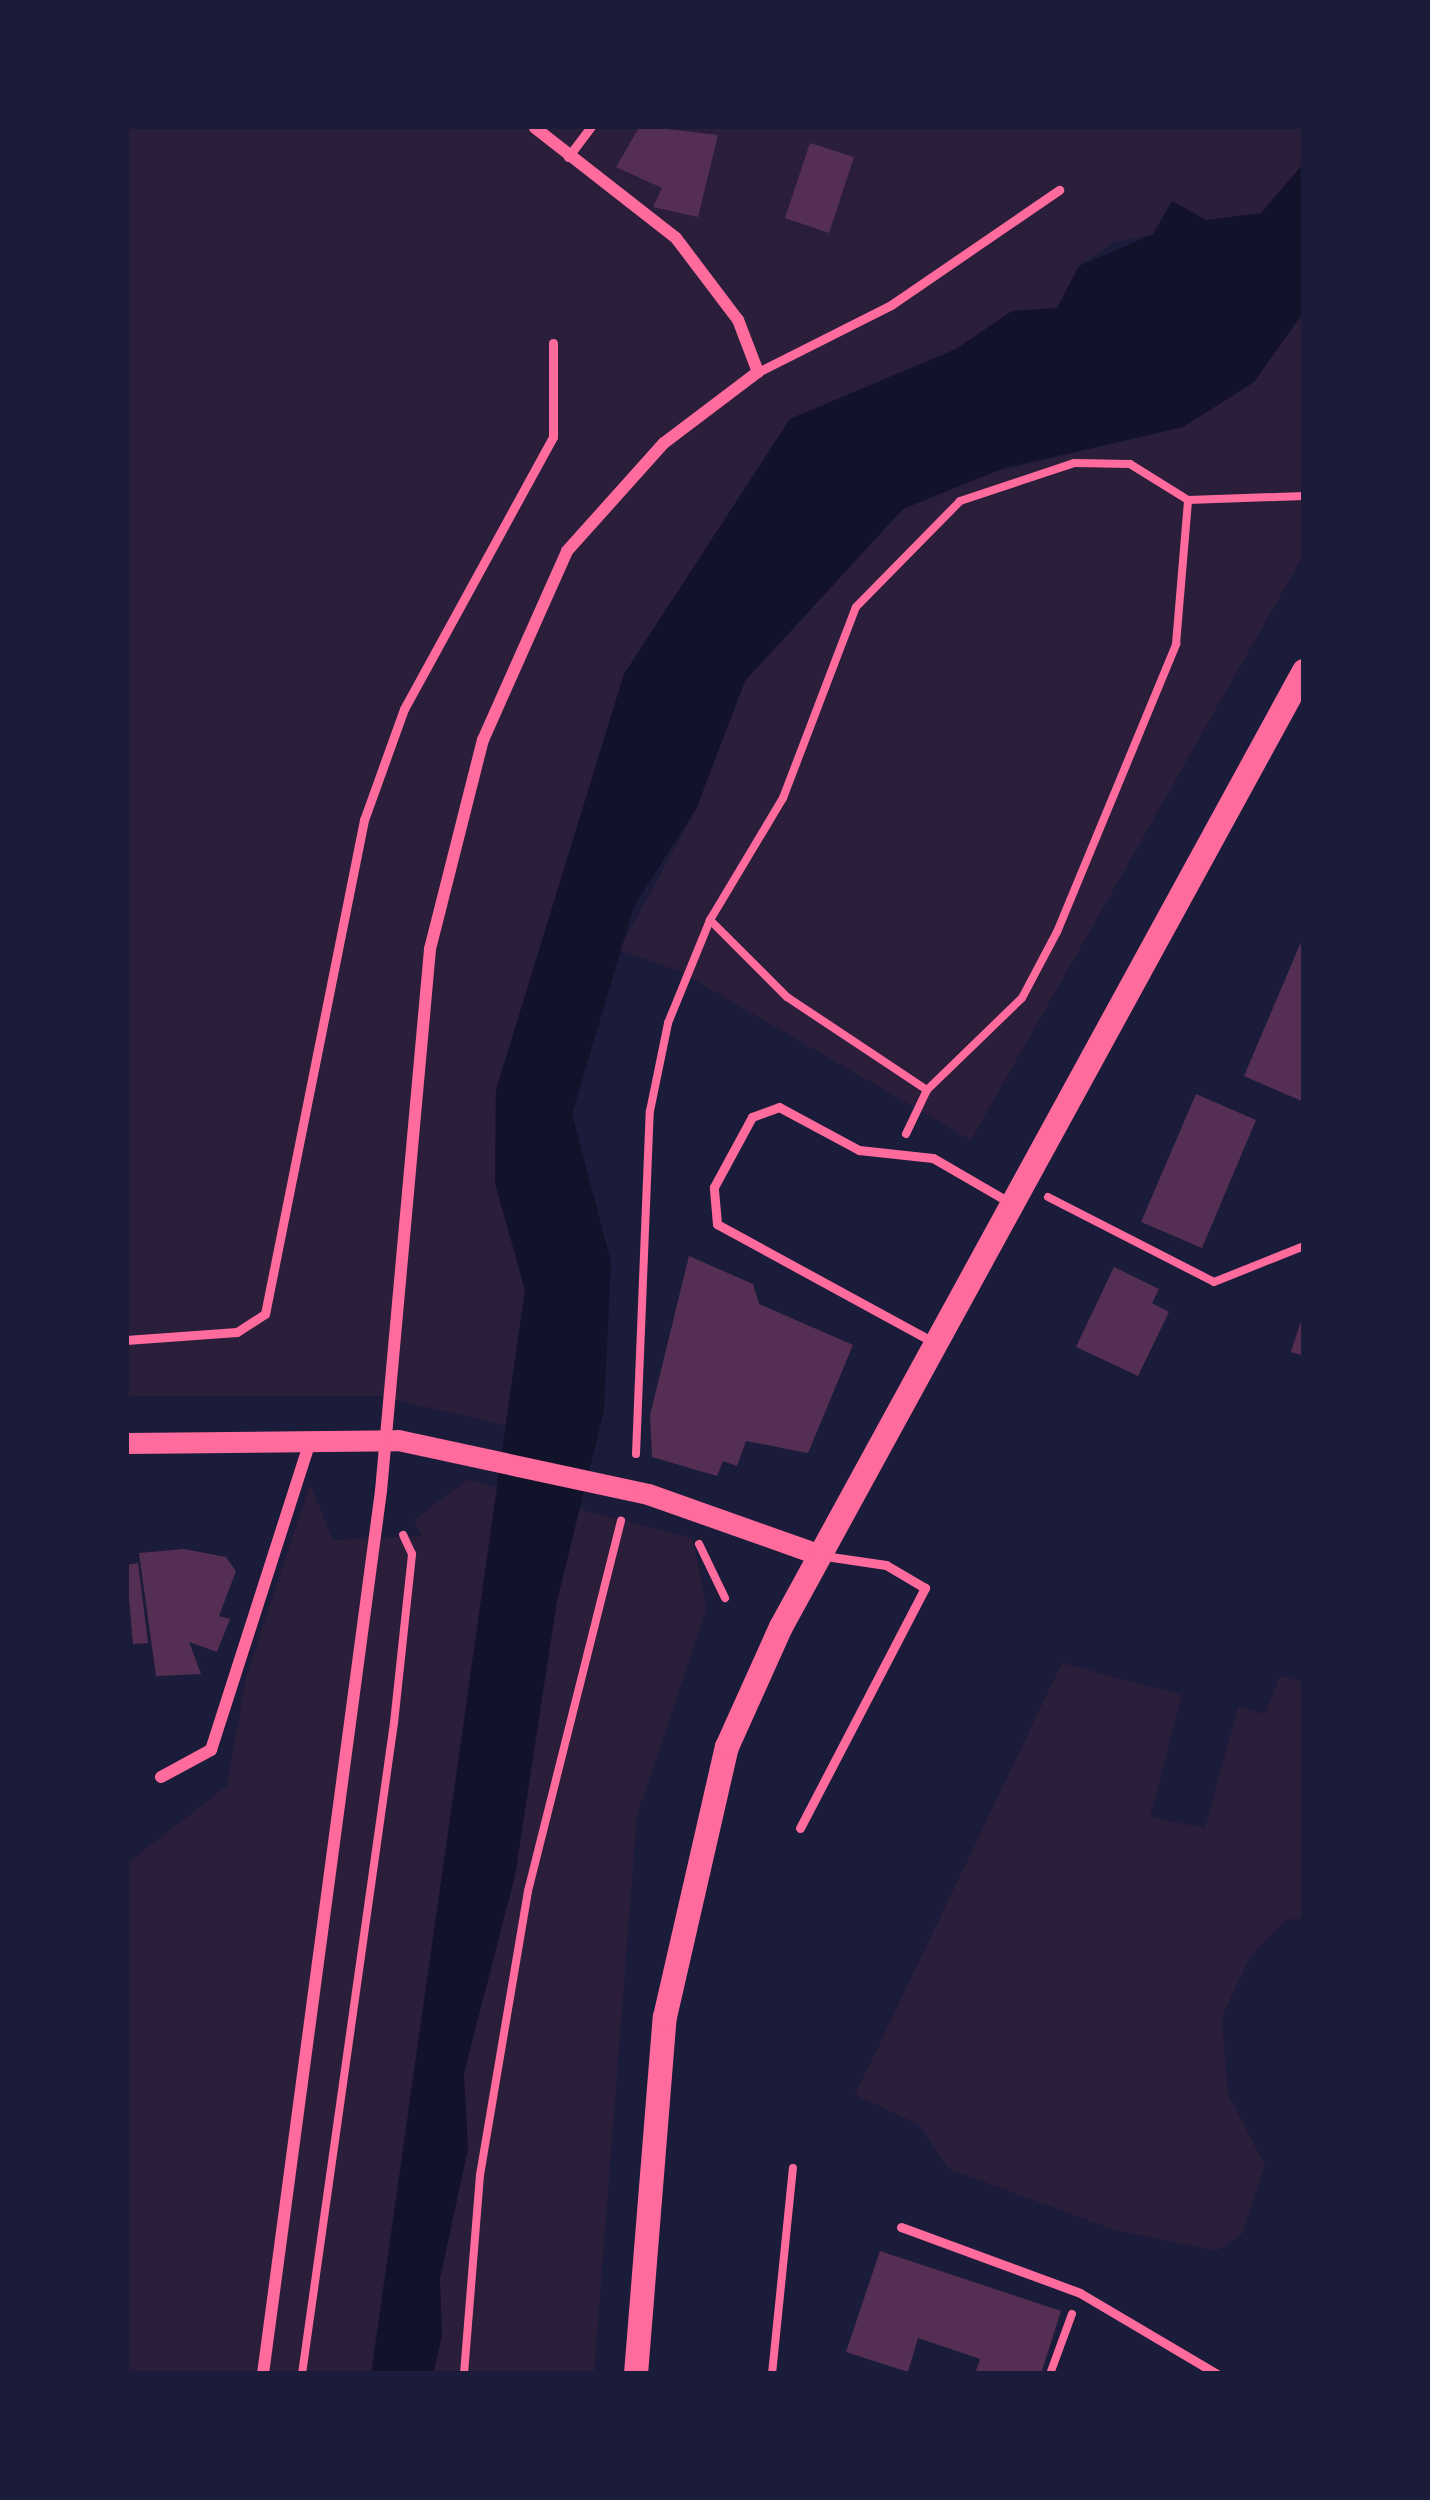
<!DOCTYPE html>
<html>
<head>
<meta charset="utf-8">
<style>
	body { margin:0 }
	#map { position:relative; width:1430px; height:2500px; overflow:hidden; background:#1b1b3a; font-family:Georgia,serif }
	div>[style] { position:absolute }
	.green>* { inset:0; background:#2a1e3b }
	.water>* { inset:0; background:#12122b }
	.building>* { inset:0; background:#542f53 }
	.path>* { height:8px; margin:-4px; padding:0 4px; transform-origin:4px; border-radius:4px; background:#ff6b9d }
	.service>* { height:9px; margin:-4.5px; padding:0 4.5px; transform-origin:4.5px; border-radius:4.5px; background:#ff6b9d }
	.minor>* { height:12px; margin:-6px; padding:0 6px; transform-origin:6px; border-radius:6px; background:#ff6b9d }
	.tertiary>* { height:21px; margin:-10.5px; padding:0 10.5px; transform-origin:10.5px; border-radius:10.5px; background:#ff6b9d }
	.secondary>* { height:24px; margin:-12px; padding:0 12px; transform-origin:12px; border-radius:12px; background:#ff6b9d }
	span { translate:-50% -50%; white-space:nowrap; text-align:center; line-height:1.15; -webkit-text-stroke:12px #1b1b3a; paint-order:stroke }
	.frame { position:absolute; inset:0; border:129px solid #1b1b3a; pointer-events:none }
</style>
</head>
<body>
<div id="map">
	<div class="green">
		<i style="clip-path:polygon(126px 126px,1304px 126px,1304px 163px,1261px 213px,1112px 243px,1079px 266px,1057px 308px,1012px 312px,956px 349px,790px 419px,624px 674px,496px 1090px,495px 1183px,525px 1290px,505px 1425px,378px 1396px,126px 1396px)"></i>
		<i style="clip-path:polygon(1304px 311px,1304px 554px,971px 1140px,679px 971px,619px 950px,696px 809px,745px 681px,861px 545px,903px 509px,983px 475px,1183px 427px,1254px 382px)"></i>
		<i style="clip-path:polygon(467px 1480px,692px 1538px,702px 1584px,706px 1611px,637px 1815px,594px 2374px,126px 2374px,126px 1864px,227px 1786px,246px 1677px,310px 1484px,333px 1540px,422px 1536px,414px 1520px)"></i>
		<i style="clip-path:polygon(1062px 1663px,1182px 1695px,1150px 1817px,1205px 1828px,1238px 1707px,1265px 1714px,1280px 1676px,1304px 1682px,1304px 1918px,1286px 1920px,1250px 1957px,1222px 2016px,1228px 2094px,1265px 2166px,1242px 2234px,1216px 2251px,1112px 2229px,949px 2169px,920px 2125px,855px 2095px)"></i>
	</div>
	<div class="water">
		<i style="clip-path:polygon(1304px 163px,1304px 311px,1254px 382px,1183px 427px,1004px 468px,903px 509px,745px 681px,696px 809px,634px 906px,572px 1114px,611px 1262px,604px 1410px,557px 1601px,515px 1876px,464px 2073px,468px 2149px,440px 2279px,442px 2336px,433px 2374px,371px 2374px,525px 1290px,495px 1183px,496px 1090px,624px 674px,790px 419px,956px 349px,1012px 311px,1057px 308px,1079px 266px,1153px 234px,1172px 201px,1206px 220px,1261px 213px)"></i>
	</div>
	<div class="building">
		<i style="clip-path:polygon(640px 126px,718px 135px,698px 217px,653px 207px,662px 188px,616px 167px)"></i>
		<i style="clip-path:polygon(810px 143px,854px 157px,829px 233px,785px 218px)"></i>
		<i style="clip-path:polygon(1304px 935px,1304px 1102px,1244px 1076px)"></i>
		<i style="clip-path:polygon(1196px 1094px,1256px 1120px,1202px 1248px,1141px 1222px)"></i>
		<i style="clip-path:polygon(689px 1256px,753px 1284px,759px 1304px,853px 1345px,808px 1453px,746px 1441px,737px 1466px,723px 1461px,717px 1476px,652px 1457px,650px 1415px)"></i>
		<i style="clip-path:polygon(1114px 1267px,1159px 1289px,1152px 1303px,1169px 1312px,1138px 1376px,1076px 1347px)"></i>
		<i style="clip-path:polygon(1303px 1315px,1304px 1316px,1304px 1356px,1291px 1352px)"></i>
		<i style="clip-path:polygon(184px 1549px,226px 1557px,236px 1571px,219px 1616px,230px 1619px,217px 1652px,189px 1642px,201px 1674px,156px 1676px,139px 1553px)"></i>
		<i style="clip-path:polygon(138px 1563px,148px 1643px,133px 1644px,126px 1565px)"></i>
		<i style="clip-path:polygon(880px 2251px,1061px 2311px,1041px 2374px,975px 2374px,980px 2359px,918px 2338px,908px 2372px,846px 2352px)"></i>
	</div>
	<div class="path">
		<i style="left:710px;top:920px;width:109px;rotate:45deg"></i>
		<i style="left:787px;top:997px;width:168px;rotate:33.6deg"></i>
		<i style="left:906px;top:1134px;width:49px;rotate:-64.5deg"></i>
		<i style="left:927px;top:1090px;width:132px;rotate:-44.1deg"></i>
		<i style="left:1022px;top:998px;width:75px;rotate:-62.1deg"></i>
		<i style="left:1057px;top:932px;width:312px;rotate:-67.5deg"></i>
		<i style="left:1176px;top:644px;width:144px;rotate:-85.2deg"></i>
		<i style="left:1048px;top:1197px;width:186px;rotate:27.1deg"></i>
		<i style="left:1214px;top:1282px;width:97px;rotate:-21.8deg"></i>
		<i style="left:636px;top:1454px;width:343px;rotate:-87.7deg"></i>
		<i style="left:650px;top:1111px;width:90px;rotate:-78.4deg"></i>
		<i style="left:668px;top:1023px;width:111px;rotate:-67.8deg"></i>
		<i style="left:710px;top:920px;width:142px;rotate:-59.1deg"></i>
		<i style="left:783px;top:798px;width:204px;rotate:-69.1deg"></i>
		<i style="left:856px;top:607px;width:148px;rotate:-45.5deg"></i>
		<i style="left:960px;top:501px;width:120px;rotate:-18.4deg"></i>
		<i style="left:1074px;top:463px;width:56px;rotate:1deg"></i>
		<i style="left:1130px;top:464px;width:68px;rotate:31.8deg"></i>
		<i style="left:1188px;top:500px;width:116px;rotate:-2deg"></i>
		<i style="left:699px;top:1544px;width:60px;rotate:64.3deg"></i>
		<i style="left:302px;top:2374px;width:657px;rotate:-81.96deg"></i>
		<i style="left:394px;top:1723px;width:170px;rotate:-83.9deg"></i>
		<i style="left:412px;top:1554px;width:21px;rotate:-115deg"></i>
		<i style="left:464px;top:2374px;width:200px;rotate:-85.4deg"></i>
		<i style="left:480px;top:2175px;width:288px;rotate:-80.4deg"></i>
		<i style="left:528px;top:1891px;width:382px;rotate:-75.9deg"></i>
		<i style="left:772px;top:2374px;width:207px;rotate:-84.2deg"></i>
		<i style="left:1050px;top:2374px;width:64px;rotate:-69.9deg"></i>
	</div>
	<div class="service">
		<i style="left:568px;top:157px;width:39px;rotate:-53deg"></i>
		<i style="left:758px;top:372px;width:149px;rotate:-26.7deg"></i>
		<i style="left:891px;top:305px;width:204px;rotate:-34.4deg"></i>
		<i style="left:126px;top:1340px;width:111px;rotate:-4.1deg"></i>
		<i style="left:237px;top:1332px;width:33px;rotate:-33deg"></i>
		<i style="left:265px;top:1314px;width:504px;rotate:-78.67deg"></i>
		<i style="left:364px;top:820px;width:118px;rotate:-70.2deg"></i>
		<i style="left:404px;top:709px;width:310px;rotate:-61.3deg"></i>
		<i style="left:553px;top:437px;width:94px;rotate:-90deg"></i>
		<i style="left:935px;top:1343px;width:248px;rotate:-151.4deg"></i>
		<i style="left:717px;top:1224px;width:37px;rotate:-95deg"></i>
		<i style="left:714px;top:1187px;width:80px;rotate:-61.5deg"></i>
		<i style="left:752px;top:1117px;width:29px;rotate:-20deg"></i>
		<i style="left:779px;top:1107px;width:91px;rotate:28.3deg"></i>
		<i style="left:859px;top:1150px;width:74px;rotate:6.2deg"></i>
		<i style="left:933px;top:1158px;width:88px;rotate:30.1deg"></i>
		<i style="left:800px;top:1828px;width:271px;rotate:-62.5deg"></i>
		<i style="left:925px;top:1588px;width:45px;rotate:-149.5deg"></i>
		<i style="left:886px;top:1565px;width:63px;rotate:-171.7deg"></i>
		<i style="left:901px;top:2227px;width:191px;rotate:20.2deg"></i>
		<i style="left:1080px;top:2293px;width:159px;rotate:30.6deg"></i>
	</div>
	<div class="minor">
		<i style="left:161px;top:1777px;width:57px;rotate:-28.4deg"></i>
		<i style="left:211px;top:1750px;width:327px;rotate:-72.2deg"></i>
		<i style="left:263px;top:2374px;width:891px;rotate:-82.39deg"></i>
		<i style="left:381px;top:1491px;width:544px;rotate:-84.83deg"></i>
		<i style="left:430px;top:949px;width:216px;rotate:-75.8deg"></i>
		<i style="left:483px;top:740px;width:207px;rotate:-66deg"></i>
		<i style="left:567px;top:551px;width:145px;rotate:-48.1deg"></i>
		<i style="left:664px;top:443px;width:118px;rotate:-37.1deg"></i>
		<i style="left:758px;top:372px;width:56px;rotate:-111deg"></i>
		<i style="left:738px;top:320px;width:103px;rotate:-127.1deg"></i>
		<i style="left:676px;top:238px;width:179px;rotate:-142deg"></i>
	</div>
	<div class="tertiary">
		<i style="left:126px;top:1443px;width:272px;rotate:-0.6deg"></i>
		<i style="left:398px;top:1440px;width:256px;rotate:12.2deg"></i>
		<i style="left:648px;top:1494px;width:182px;rotate:19.5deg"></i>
	</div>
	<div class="secondary">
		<i style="left:636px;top:2374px;width:358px;rotate:-85.4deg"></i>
		<i style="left:665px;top:2017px;width:277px;rotate:-77.1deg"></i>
		<i style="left:727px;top:1747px;width:132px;rotate:-65.8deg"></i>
		<i style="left:781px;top:1627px;width:1090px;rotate:-61.32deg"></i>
	</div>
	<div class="frame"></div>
</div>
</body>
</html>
